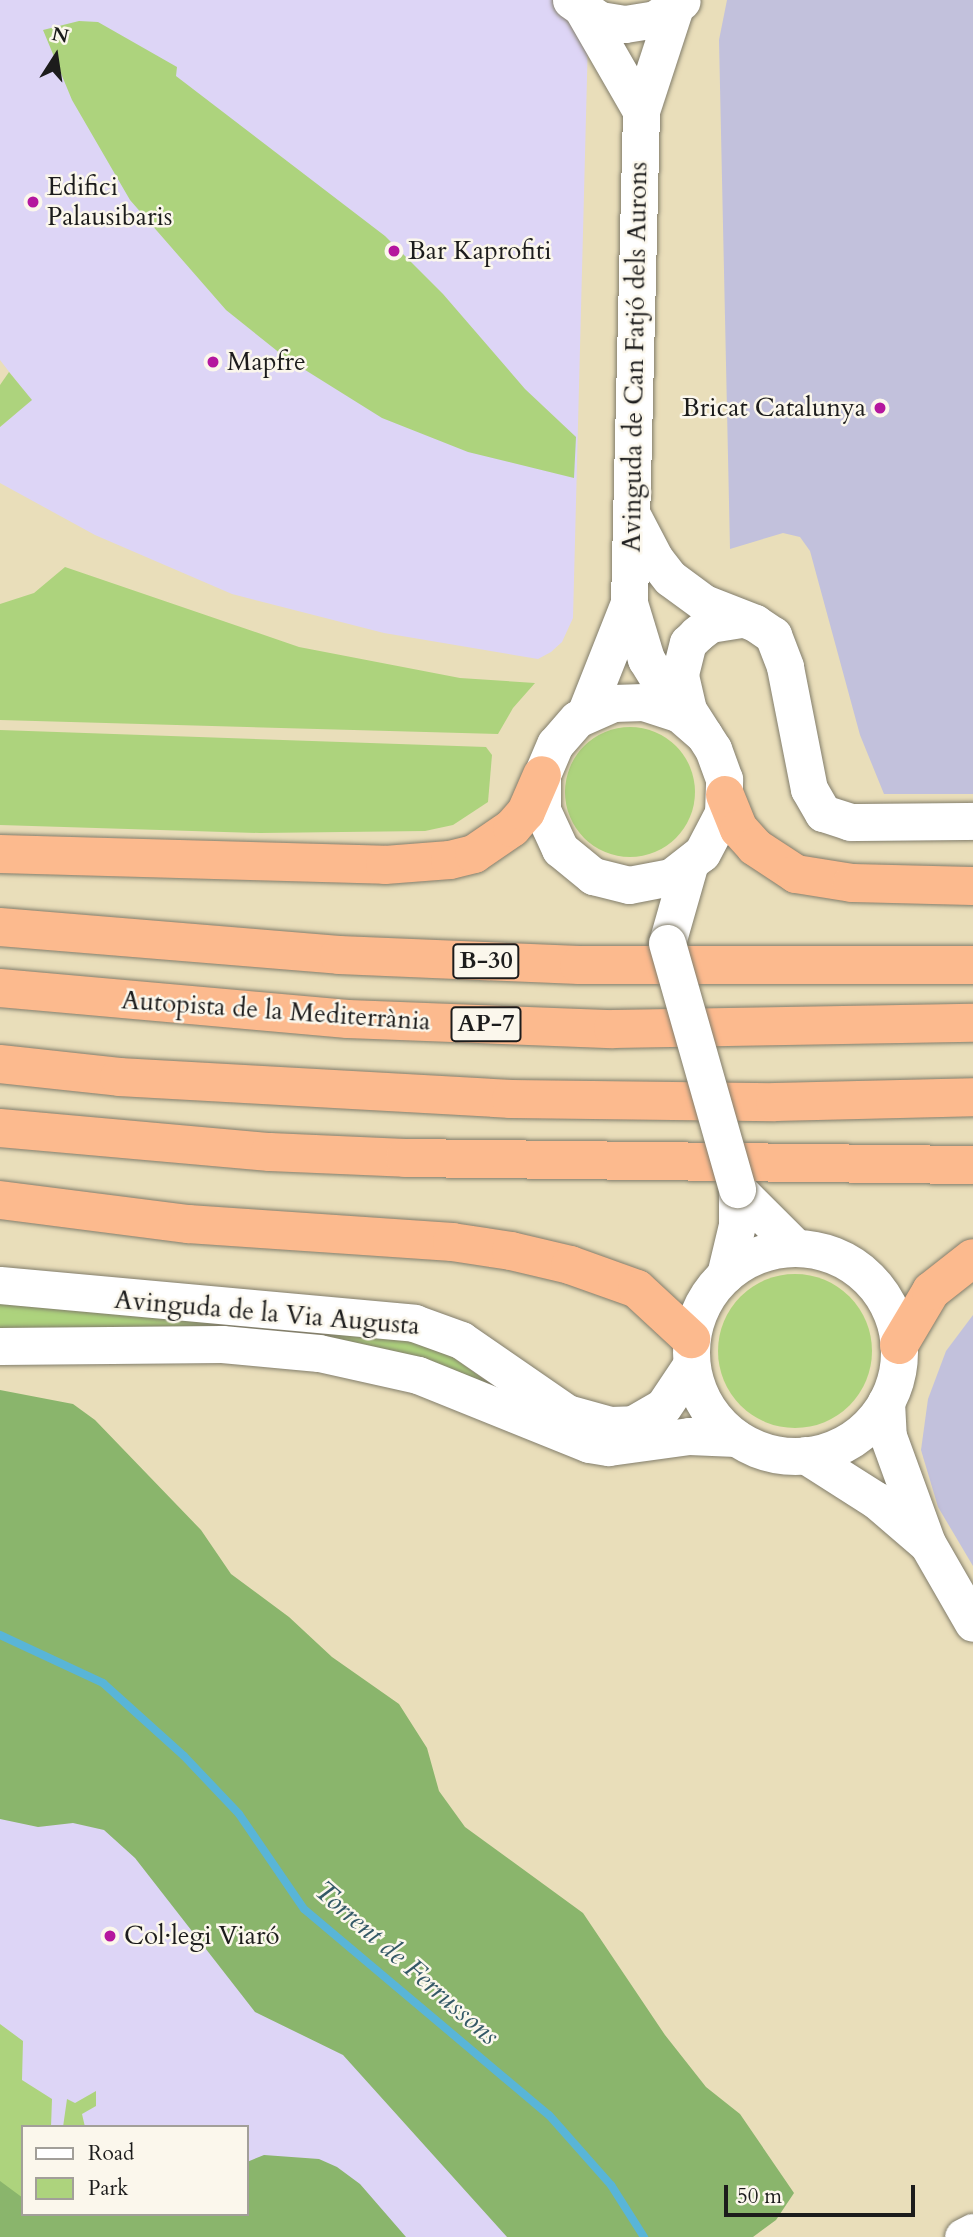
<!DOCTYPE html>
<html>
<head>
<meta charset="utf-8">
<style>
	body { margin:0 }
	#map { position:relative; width:973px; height:2237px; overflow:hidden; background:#e9deba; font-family:Cardo,serif }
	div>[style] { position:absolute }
	.built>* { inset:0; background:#ddd5f6 }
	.industrial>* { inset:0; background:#c2c1dc }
	.green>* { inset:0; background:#add37d }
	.round { border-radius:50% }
	.forest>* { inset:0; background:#8ab56c }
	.stream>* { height:8px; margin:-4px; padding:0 4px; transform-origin:4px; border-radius:4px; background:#59b5d7 }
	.roads { filter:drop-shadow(0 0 2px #827d6b) drop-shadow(0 0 2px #827d6b) }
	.minor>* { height:37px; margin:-18.5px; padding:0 18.5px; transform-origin:18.5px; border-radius:18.5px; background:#fff }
	.minor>.ring { margin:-18.5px; padding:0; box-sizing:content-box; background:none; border:37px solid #fff; border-radius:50% }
	.highway>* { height:38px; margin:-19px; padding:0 19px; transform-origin:19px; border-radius:19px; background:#fcba8e }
	.bridges { filter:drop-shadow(0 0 2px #827d6b) drop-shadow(0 0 2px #827d6b) }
	.minor-bridge>* { height:37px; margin:-18.5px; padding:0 18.5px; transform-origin:18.5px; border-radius:18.5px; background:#fff }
	.dots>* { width:19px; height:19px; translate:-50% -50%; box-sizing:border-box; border:4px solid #fbf7ec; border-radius:50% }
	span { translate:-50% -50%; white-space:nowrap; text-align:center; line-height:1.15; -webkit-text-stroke:5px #fbf7ec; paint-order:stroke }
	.shield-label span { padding:2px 5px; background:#fbf7ec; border:2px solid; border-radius:5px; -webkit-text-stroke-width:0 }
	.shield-label { font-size:24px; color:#1c1c1c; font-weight:700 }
	.poi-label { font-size:26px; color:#1c1c1c }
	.left { translate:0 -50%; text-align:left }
	.right { translate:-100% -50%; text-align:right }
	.street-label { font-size:26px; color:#1c1c1c }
	.water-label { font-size:28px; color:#345967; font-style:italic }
	.legend { position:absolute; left:21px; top:2125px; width:228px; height:91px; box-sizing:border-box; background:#fbf7ec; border:2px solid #a29f99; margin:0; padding:9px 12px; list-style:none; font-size:21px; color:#1c1c1c }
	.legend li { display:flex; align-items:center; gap:14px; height:35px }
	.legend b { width:35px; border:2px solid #a29f99 }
	.north { position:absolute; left:21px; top:21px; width:70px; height:70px; -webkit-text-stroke:5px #fbf7ec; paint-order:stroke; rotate:12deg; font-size:19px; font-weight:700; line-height:28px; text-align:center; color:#1c1c1c }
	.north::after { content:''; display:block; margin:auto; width:24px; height:32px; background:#1c1c1c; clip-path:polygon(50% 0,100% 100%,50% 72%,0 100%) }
	.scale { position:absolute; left:724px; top:2185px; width:191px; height:32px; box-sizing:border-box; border:4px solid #1c1c1c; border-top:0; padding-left:9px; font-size:21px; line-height:24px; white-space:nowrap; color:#1c1c1c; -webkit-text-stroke:5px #fbf7ec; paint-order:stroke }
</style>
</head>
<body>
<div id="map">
	<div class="built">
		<i style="clip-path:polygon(0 0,562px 0,588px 39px,573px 618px,562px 642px,551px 652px,538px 659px,384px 633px,232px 594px,95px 535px,0 483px,0 427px,31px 400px,0 360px)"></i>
		<i style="clip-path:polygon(evenodd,76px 1734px,349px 2045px,534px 2237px,0 2237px,0 1760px,76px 1734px,23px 2127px,247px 2127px,247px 2214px,23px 2214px,23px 2127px)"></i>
	</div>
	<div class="industrial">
		<i style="clip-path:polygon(727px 0,973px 0,973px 794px,884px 794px,860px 735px,810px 551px,800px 537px,783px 533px,730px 549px,719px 40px)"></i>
		<i style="clip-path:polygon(973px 1315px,973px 1566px,938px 1507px,921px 1450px,928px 1399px,946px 1351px)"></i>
	</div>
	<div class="green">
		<i style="clip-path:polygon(79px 21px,98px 22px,177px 67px,176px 76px,385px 236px,443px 294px,525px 389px,576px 437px,574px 478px,468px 452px,382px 418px,286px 358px,226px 310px,130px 200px,72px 100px,43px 30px)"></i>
		<i style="clip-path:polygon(9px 372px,32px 400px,0 427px,0 385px)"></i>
		<i style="clip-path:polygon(65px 567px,299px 647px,460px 678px,535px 683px,513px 708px,498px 734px,0 720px,0 604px,34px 593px)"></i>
		<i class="round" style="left:565px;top:727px;width:130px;height:130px"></i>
		<i style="clip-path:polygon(0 730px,486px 747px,492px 755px,488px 802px,453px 825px,425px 831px,260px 833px,0 825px)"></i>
		<i class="round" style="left:718px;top:1274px;width:154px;height:154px"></i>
		<i style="clip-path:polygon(0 1299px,405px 1338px,444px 1351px,496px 1388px,0 1333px)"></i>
		<i style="clip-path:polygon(0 2024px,23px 2041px,22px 2080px,52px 2099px,51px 2127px,23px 2127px,23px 2212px,0 2196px)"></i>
		<i style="clip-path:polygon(96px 2091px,96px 2106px,82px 2114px,85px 2127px,63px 2127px,67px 2099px,75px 2103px)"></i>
	</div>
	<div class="forest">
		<i style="clip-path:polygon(0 1390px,73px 1404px,95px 1420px,201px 1530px,231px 1574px,289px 1617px,332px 1657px,399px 1704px,427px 1748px,439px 1791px,465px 1827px,583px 1913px,665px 2035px,706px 2087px,740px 2114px,794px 2193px,776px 2220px,753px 2237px,507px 2237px,343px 2055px,255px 2012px,135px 1858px,104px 1830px,73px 1823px,38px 1827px,0 1819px)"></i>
		<i style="clip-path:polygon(264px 2155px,319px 2159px,337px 2167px,360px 2184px,406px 2237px,0 2237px,0 2181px,23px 2198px,23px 2214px,247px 2214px,247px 2162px)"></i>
	</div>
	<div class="stream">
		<i style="left:0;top:1635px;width:114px;rotate:25deg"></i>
		<i style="left:103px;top:1683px;width:109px;rotate:42deg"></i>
		<i style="left:184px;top:1756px;width:80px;rotate:46.5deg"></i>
		<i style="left:239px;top:1814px;width:115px;rotate:55.6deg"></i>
		<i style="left:304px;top:1909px;width:320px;rotate:40.1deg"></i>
		<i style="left:549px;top:2115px;width:94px;rotate:48.5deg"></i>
		<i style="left:611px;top:2185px;width:62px;rotate:57.6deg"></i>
	</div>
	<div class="roads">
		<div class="minor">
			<i style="left:571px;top:0;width:35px;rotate:35deg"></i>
			<i style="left:600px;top:20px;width:25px;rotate:9deg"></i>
			<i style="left:625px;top:24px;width:30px;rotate:-9deg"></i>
			<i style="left:655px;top:19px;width:32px;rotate:-34deg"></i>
			<i style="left:583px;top:10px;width:116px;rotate:60.1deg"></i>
			<i style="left:632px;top:515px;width:50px;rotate:62.4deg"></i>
			<i style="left:655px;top:559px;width:24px;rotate:52deg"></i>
			<i style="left:670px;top:578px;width:42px;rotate:36.3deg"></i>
			<i style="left:704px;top:603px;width:55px;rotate:21.4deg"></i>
			<i style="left:755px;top:623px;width:22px;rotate:34deg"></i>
			<i style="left:773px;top:635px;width:34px;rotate:69deg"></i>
			<i style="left:785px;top:667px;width:124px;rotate:78.9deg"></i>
			<i style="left:809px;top:789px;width:28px;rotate:60deg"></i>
			<i style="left:823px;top:813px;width:28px;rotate:18deg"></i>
			<i style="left:850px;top:822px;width:123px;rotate:-0.5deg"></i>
			<i style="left:629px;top:603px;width:59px;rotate:73.1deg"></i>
			<i style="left:646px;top:659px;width:65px;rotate:58.3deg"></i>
			<i style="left:585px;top:714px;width:119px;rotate:-68.4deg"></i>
			<i style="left:629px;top:603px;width:492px;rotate:-88.6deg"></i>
			<i style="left:641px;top:111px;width:109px;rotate:-71.9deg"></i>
			<i style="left:704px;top:735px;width:32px;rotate:-139deg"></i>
			<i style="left:680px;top:714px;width:38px;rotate:-162deg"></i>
			<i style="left:644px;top:702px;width:31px;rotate:178deg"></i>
			<i style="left:613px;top:703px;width:39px;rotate:156deg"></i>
			<i style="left:577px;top:719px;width:33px;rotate:131deg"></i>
			<i style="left:555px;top:744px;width:34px;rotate:113deg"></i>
			<i style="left:542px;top:775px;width:35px;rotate:90deg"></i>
			<i style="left:542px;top:810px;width:43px;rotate:65.2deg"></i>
			<i style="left:560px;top:849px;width:43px;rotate:39.3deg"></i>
			<i style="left:593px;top:876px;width:37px;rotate:14deg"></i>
			<i style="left:629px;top:885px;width:43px;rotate:-10.8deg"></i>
			<i style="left:671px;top:877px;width:39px;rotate:-38deg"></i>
			<i style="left:702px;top:853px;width:45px;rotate:-62.3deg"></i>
			<i style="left:723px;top:813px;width:34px;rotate:-88deg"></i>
			<i style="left:724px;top:779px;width:32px;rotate:-110deg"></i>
			<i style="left:713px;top:749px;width:46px;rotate:-122.7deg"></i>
			<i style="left:688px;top:710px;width:37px;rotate:-103deg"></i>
			<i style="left:680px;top:674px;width:32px;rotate:-76deg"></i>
			<i style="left:688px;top:643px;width:13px;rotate:-45deg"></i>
			<i style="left:697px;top:634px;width:16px;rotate:-38deg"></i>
			<i style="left:710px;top:624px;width:33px;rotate:-9deg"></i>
			<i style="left:667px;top:943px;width:80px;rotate:-74.1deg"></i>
			<i style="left:737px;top:1189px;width:83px;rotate:45deg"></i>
			<i class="ring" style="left:691px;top:1248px;width:171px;height:171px"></i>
			<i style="left:725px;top:1275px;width:51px;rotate:-76.5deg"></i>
			<i style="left:737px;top:1225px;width:36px;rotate:-90deg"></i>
			<i style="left:0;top:1285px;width:416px;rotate:5.2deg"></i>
			<i style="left:414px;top:1323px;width:50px;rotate:19.9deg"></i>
			<i style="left:461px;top:1340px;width:129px;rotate:34.6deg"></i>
			<i style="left:567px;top:1413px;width:45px;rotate:15.6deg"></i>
			<i style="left:610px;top:1425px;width:23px;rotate:-2deg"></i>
			<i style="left:633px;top:1424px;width:34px;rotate:-30deg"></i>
			<i style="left:663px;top:1407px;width:50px;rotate:-56.3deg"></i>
			<i style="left:0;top:1346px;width:222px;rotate:-0.5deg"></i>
			<i style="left:222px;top:1344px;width:97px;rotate:5.3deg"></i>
			<i style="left:319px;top:1353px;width:101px;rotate:12.5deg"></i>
			<i style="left:418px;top:1375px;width:184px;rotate:22deg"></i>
			<i style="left:589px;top:1444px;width:20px;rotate:9deg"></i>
			<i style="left:609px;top:1447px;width:81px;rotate:-7.8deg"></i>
			<i style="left:689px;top:1436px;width:47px;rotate:2.4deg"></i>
			<i style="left:886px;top:1402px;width:34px;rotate:87deg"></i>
			<i style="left:888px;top:1436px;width:114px;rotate:70deg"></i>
			<i style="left:927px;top:1543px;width:92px;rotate:60.1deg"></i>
			<i style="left:805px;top:1455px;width:84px;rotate:32.4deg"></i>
			<i style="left:876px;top:1500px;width:66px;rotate:40.7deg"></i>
			<i style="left:963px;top:2237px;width:11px;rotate:-27deg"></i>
		</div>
		<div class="highway">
			<i style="left:725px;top:795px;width:37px;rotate:68deg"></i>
			<i style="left:739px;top:829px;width:24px;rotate:48deg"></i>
			<i style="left:755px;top:847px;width:49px;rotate:33.4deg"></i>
			<i style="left:796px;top:874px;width:57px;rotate:9.1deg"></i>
			<i style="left:852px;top:883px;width:121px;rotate:1.4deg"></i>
			<i style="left:0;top:854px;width:385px;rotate:1.6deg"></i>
			<i style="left:385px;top:865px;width:65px;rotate:-4.4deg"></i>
			<i style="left:450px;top:860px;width:25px;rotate:-14deg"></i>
			<i style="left:474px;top:854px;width:46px;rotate:-34.4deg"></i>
			<i style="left:512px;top:828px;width:21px;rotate:-49deg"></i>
			<i style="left:526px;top:812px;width:40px;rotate:-66.6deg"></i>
			<i style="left:0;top:927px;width:340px;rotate:4.7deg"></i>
			<i style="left:339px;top:955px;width:240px;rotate:2.4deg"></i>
			<i style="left:579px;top:965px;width:394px"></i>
			<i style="left:0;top:988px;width:349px;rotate:5.1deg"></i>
			<i style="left:348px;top:1019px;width:265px;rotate:2.2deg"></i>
			<i style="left:613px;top:1029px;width:360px;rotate:-1deg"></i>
			<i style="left:0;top:1064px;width:120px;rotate:6.2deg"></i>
			<i style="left:119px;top:1077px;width:393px;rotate:3.2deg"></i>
			<i style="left:511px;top:1099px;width:264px;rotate:0.7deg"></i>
			<i style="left:775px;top:1102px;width:198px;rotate:-1.4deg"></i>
			<i style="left:0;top:1128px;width:271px;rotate:5.1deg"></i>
			<i style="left:270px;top:1152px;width:135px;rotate:2.5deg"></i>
			<i style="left:405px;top:1158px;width:568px;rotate:0.71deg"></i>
			<i style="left:0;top:1200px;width:190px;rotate:7.3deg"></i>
			<i style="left:188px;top:1224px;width:265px;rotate:3.9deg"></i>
			<i style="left:452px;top:1242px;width:60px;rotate:8.7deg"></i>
			<i style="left:511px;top:1251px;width:61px;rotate:13.3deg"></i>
			<i style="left:570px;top:1265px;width:71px;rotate:19.7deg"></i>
			<i style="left:637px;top:1289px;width:74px;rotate:42.8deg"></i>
			<i style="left:899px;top:1345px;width:63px;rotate:-59.3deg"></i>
			<i style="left:931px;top:1291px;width:53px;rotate:-38.2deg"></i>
		</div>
	</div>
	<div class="bridges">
		<div class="minor-bridge">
			<i style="left:667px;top:943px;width:256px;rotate:74.1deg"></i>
		</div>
	</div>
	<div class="dots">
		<i style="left:33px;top:202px;background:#b5179e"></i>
		<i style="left:394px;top:251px;background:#b5179e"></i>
		<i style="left:213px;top:362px;background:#b5179e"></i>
		<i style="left:880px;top:408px;background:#b5179e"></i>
		<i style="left:110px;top:1936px;background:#b5179e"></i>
	</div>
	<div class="shield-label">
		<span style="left:486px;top:961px">B-30</span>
		<span style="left:486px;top:1024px">AP-7</span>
	</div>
	<div class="poi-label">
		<span class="left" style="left:47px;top:202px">Edifici<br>Palausibaris</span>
		<span class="left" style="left:408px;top:251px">Bar Kaprofiti</span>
		<span class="left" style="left:227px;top:362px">Mapfre</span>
		<span class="right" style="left:866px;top:408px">Bricat Catalunya</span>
		<span class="left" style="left:124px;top:1936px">Col·legi Viaró</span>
	</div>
	<div class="street-label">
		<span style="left:635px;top:357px;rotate:-89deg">Avinguda de Can Fatjó dels Aurons</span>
		<span style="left:276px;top:1011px;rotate:4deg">Autopista de la Mediterrània</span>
		<span style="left:267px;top:1313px;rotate:5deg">Avinguda de la Via Augusta</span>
	</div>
	<div class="water-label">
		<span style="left:407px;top:1963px;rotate:41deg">Torrent de Ferrussons</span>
	</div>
	<ul class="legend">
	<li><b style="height:9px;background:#fff"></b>Road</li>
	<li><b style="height:19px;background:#add37d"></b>Park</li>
	</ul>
	<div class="north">N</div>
	<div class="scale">50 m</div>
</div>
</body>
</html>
